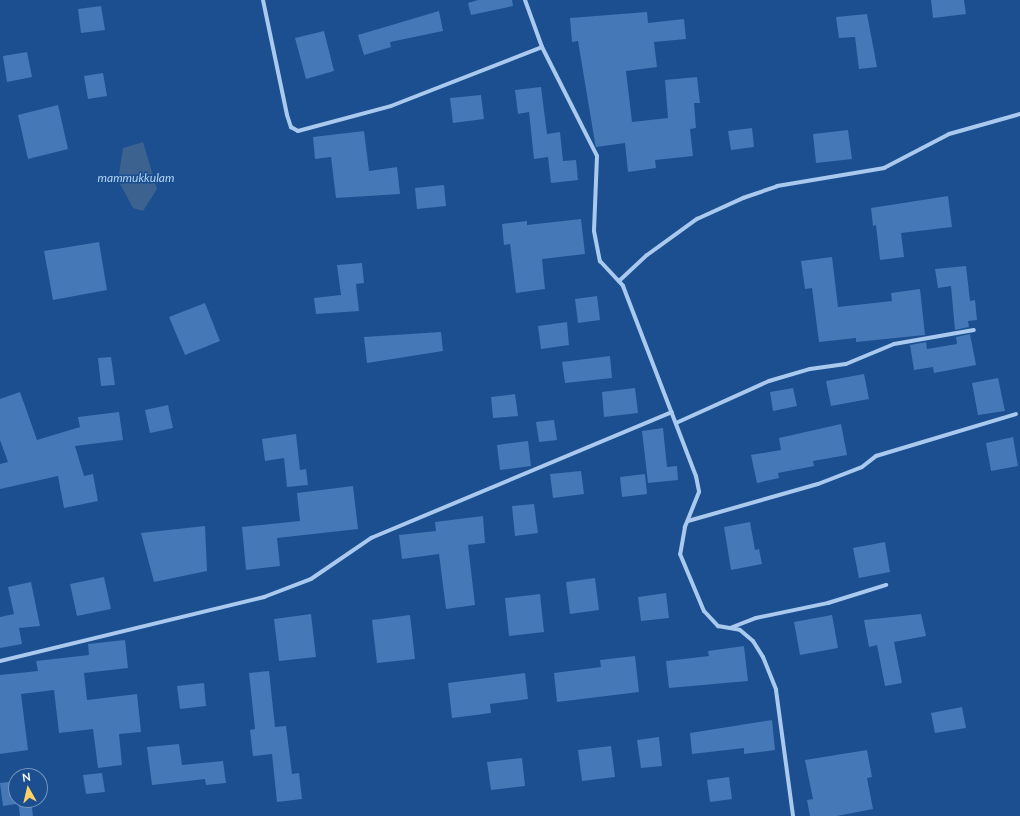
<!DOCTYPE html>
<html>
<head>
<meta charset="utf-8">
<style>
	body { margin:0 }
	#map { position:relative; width:1020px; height:816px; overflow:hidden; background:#1b4f8f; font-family:Lato,sans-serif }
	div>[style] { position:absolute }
	.water>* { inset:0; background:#3c6290 }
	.building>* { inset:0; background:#4478b7 }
	.street>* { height:4px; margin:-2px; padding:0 2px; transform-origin:2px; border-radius:2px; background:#a9c9ee }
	span { translate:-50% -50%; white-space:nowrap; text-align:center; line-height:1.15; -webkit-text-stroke:3px #1b4f8f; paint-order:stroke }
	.water-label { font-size:12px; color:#b5d3f5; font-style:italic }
	.north { position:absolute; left:8px; top:768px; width:40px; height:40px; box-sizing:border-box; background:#1b4f8f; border:1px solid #7695bc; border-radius:50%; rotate:352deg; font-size:11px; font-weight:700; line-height:16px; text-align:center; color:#fff }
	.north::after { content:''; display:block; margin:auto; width:14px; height:18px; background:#ffd166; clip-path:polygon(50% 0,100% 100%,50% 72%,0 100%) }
</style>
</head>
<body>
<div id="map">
	<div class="water">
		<i style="clip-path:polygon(143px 142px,157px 189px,143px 211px,133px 208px,118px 180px,123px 148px)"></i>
	</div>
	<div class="building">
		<i style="clip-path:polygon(478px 0,512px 0,513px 6px,471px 15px,468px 3px)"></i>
		<i style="clip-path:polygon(931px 0,964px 0,966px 14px,933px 18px)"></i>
		<i style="clip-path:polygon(101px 6px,105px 30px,81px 33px,78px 9px)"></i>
		<i style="clip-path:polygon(439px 11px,443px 31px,390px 42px,391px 47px,364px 55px,358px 35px)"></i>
		<i style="clip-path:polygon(647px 12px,648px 23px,684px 19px,686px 39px,654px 42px,657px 67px,626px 71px,632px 122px,668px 118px,665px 80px,697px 77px,700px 103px,694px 103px,696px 128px,690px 129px,693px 156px,655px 160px,656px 168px,628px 172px,625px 143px,596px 147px,595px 143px,578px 41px,572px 42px,570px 18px)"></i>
		<i style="clip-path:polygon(867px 14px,877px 67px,859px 69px,855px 37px,839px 38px,836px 17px)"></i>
		<i style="clip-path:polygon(324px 31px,334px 71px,306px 79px,295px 38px)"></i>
		<i style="clip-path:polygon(27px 52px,32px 77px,7px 82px,3px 56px)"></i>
		<i style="clip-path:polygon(103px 73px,107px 96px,88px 99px,84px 76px)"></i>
		<i style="clip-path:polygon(541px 87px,547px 134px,560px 132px,563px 161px,576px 160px,578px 180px,551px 183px,548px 157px,534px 159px,529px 112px,518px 114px,515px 90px)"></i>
		<i style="clip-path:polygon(481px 95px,484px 119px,453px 123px,450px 98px)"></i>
		<i style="clip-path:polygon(58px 105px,68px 149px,28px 159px,18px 115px)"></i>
		<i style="clip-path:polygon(752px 128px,754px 147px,731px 150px,728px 131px)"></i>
		<i style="clip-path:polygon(848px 130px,852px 159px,816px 163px,813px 134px)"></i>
		<i style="clip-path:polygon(364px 131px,369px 171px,397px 167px,400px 194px,336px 198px,331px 157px,315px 159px,313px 137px)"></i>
		<i style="clip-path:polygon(444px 185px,446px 206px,417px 209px,415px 188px)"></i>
		<i style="clip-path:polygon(948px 196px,952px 227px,901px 233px,904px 257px,880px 260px,876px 225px,873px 226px,871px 208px)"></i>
		<i style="clip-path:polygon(581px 219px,585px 254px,542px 259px,545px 289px,516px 293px,510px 244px,504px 245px,502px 224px,527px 221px,527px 225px)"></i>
		<i style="clip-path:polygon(99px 242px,107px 290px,53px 300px,44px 251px)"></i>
		<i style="clip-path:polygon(832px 257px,838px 307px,892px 301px,891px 293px,920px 289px,925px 335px,856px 342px,856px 338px,819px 342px,812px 288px,805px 289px,801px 261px)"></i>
		<i style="clip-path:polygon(362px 263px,364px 283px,356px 284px,359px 311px,316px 314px,314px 298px,341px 295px,337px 265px)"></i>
		<i style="clip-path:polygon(966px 266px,970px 301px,975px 300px,977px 320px,968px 321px,969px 327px,955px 330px,951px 286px,938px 288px,935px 269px)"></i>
		<i style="clip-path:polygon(597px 296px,600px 320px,578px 323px,575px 299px)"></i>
		<i style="clip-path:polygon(205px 303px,220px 341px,185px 355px,169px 317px)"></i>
		<i style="clip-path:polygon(567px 322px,569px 345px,541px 349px,538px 326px)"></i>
		<i style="clip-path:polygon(441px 332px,443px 351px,367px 363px,364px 337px)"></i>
		<i style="clip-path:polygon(970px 334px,976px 365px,934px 373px,933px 367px,914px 370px,910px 345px,926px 342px,927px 349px,957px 344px,956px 337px)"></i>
		<i style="clip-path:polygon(610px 356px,612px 378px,565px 383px,562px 362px)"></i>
		<i style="clip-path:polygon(111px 357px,115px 385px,101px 386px,98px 358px)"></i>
		<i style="clip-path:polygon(864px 374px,869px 399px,831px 406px,826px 381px)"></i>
		<i style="clip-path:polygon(998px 378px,1005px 411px,978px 415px,972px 383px)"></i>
		<i style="clip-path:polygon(635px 388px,638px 413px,604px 417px,602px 392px)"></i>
		<i style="clip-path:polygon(793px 388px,797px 406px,773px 411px,770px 392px)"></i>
		<i style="clip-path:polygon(20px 392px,37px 440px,80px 427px,78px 417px,119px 412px,123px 440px,75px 446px,84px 476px,93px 474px,98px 501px,64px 508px,58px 476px,0 489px,0 464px,8px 462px,0 440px,0 399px)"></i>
		<i style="clip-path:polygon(515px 394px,518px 416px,493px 418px,491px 397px)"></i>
		<i style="clip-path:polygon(168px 405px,173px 428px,150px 433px,145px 410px)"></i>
		<i style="clip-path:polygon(554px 420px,557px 440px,539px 442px,536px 422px)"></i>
		<i style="clip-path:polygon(841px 424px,847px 455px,813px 461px,814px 466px,778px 473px,779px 478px,757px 483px,751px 455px,781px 450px,779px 438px)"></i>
		<i style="clip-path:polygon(663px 428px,667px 467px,677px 466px,678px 480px,648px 483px,642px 431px)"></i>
		<i style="clip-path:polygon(296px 434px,300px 470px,306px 469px,308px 485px,287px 487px,284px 458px,265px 461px,262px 439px)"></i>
		<i style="clip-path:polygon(1013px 437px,1018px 466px,991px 471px,986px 443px)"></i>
		<i style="clip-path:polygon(528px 441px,531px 466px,500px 470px,497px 445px)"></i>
		<i style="clip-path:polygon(581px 471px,584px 494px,553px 498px,550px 474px)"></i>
		<i style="clip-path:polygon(645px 474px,647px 494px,622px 497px,620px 477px)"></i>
		<i style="clip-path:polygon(353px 486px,358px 529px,277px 538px,280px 566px,246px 570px,242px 527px,300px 521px,297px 493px)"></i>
		<i style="clip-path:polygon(534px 504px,538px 533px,515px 536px,512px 506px)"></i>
		<i style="clip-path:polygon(483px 516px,485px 543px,468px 545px,475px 605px,446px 609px,439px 554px,402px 559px,399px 535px,436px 531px,435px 522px)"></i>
		<i style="clip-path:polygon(750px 522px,755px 550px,759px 549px,762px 564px,731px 570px,724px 527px)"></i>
		<i style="clip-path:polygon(205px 526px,207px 571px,154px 582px,141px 533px)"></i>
		<i style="clip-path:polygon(885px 542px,890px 572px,859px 578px,853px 548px)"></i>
		<i style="clip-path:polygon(104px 577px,111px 609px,77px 616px,70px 584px)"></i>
		<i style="clip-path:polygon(595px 578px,599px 610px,570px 614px,566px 582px)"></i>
		<i style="clip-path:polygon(31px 582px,40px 626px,19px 628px,22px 644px,0 648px,0 617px,14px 614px,8px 587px)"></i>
		<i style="clip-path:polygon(666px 593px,669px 618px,641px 621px,638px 597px)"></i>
		<i style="clip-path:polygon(540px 594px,544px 632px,509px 636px,505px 598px)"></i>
		<i style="clip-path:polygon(311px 614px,316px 657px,279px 661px,274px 619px)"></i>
		<i style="clip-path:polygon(921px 614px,926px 636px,894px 642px,902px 683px,885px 686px,877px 645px,869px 647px,864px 620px)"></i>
		<i style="clip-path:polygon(410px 615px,415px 659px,377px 663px,372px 620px)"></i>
		<i style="clip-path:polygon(832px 615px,838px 648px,800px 655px,794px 622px)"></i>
		<i style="clip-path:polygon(125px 640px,128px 668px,84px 673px,87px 700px,137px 694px,141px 732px,119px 734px,122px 765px,98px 768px,93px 729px,59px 733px,54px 690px,21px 694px,28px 750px,0 754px,0 675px,38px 671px,36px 661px,89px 655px,88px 644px)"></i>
		<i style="clip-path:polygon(744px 646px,748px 681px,669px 688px,666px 661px,709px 656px,708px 651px)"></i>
		<i style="clip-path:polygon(635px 656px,639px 692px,557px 702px,554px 673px,601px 667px,600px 660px)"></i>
		<i style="clip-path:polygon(269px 671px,275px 727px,286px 726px,292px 774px,299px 773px,302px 799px,277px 802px,272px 754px,253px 756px,250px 730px,255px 729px,249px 673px)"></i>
		<i style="clip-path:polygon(525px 673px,528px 699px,490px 704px,491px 713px,452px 718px,448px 683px)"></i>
		<i style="clip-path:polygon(204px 683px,206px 706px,180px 709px,177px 686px)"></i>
		<i style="clip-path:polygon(962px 707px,966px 728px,935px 733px,931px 713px)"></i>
		<i style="clip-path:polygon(772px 720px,775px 750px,744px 754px,744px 748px,692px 754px,690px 733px)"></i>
		<i style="clip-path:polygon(659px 737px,662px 766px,641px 768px,637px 740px)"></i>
		<i style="clip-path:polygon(179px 744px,182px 765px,223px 761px,226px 783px,206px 785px,205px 779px,152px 785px,147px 747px)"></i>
		<i style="clip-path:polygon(611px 746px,615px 777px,582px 781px,578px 750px)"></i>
		<i style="clip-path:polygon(867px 750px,872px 777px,867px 778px,873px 809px,837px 816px,810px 816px,807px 800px,813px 799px,805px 760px)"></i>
		<i style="clip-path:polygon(522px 758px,525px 786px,491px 790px,487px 762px)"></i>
		<i style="clip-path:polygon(102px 773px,105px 792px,86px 794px,83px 775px)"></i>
		<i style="clip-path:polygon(729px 777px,732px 799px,710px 802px,707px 780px)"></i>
		<i style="clip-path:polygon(16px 781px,16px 804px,3px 806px,0 783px)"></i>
		<i style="clip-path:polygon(18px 800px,31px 800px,33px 816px,20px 816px)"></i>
	</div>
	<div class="street">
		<i style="left:263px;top:0;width:117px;rotate:78.2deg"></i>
		<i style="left:287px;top:115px;width:13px;rotate:72deg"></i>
		<i style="left:291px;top:127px;width:8px;rotate:30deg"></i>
		<i style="left:298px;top:131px;width:96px;rotate:-15deg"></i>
		<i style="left:391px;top:106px;width:162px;rotate:-21.3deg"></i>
		<i style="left:525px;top:0;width:50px;rotate:70.1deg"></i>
		<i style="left:542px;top:47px;width:122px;rotate:63.2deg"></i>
		<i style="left:597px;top:156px;width:75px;rotate:92.3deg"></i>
		<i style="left:594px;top:231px;width:31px;rotate:79deg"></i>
		<i style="left:600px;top:261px;width:34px;rotate:47deg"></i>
		<i style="left:623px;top:286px;width:204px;rotate:69deg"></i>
		<i style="left:696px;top:476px;width:16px;rotate:79deg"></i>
		<i style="left:699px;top:492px;width:38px;rotate:112deg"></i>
		<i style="left:685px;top:527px;width:27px;rotate:100deg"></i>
		<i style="left:680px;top:554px;width:62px;rotate:67.2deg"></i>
		<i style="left:704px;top:611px;width:21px;rotate:47deg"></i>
		<i style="left:718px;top:626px;width:22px;rotate:10deg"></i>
		<i style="left:740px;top:630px;width:17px;rotate:40deg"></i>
		<i style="left:753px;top:641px;width:19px;rotate:58deg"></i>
		<i style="left:763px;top:657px;width:35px;rotate:68deg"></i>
		<i style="left:776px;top:690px;width:127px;rotate:82.3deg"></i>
		<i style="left:619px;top:281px;width:38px;rotate:-43deg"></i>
		<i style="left:647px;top:255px;width:62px;rotate:-35.8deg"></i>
		<i style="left:697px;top:219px;width:51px;rotate:-24.5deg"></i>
		<i style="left:743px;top:198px;width:36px;rotate:-19deg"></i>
		<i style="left:777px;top:186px;width:109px;rotate:-9.5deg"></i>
		<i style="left:884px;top:168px;width:73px;rotate:-27.6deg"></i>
		<i style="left:949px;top:134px;width:74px;rotate:-15.7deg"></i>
		<i style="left:676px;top:423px;width:102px;rotate:-24.3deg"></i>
		<i style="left:769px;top:381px;width:43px;rotate:-16.3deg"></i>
		<i style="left:810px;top:369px;width:36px;rotate:-8deg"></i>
		<i style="left:846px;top:364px;width:52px;rotate:-22.6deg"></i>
		<i style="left:894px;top:344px;width:81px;rotate:-9.9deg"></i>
		<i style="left:688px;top:521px;width:135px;rotate:-15.9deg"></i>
		<i style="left:818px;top:484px;width:47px;rotate:-21.1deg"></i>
		<i style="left:862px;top:467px;width:18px;rotate:-38deg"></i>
		<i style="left:876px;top:456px;width:146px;rotate:-16.7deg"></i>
		<i style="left:730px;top:628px;width:28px;rotate:-21deg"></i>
		<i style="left:756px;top:618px;width:74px;rotate:-11.8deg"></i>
		<i style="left:828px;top:603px;width:61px;rotate:-17.2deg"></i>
		<i style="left:0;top:661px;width:272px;rotate:-13.6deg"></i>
		<i style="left:264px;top:597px;width:50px;rotate:-21deg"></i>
		<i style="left:311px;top:579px;width:73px;rotate:-34.3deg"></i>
		<i style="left:371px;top:538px;width:326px;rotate:-22.7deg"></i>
	</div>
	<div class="water-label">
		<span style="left:136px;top:178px">mammukkulam</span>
	</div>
	<div class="north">N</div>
</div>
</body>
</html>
